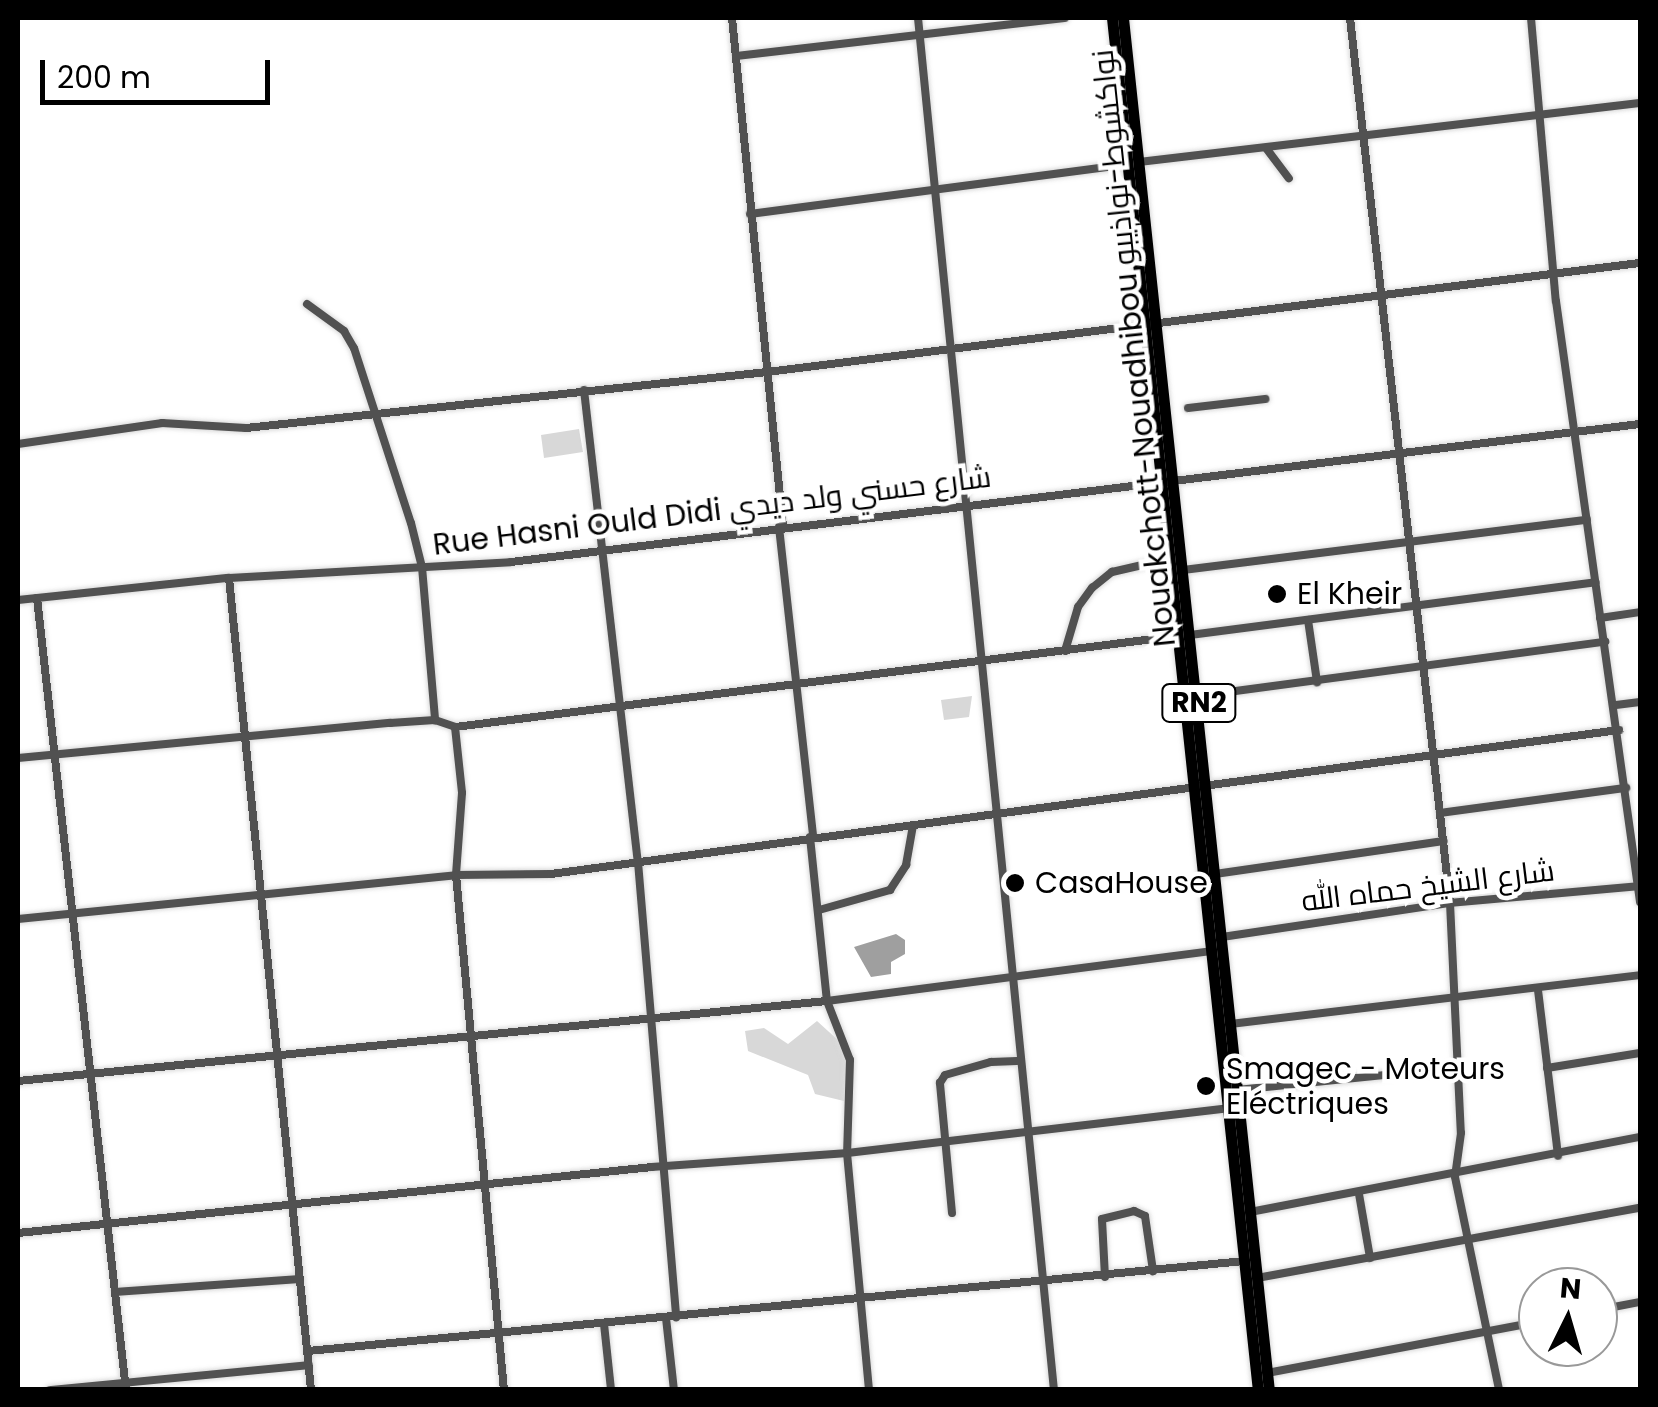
<!DOCTYPE html>
<html>
<head>
<meta charset="utf-8">
<style>
	body { margin:0 }
	#map { position:relative; width:1658px; height:1407px; overflow:hidden; background:#fff; font-family:Poppins,Cairo,sans-serif }
	div>[style] { position:absolute }
	.green>* { inset:0; background:#d8d8d8 }
	.water>* { inset:0; background:#9f9f9f }
	.roads { filter:drop-shadow(0 0 2px #dbdbdb) drop-shadow(0 0 2px #dbdbdb) }
	.minor>* { height:8px; margin:-4px; padding:0 4px; transform-origin:4px; border-radius:4px; background:#515151 }
	.highway>* { height:11px; margin:-5.5px; padding:0 5.5px; transform-origin:5.5px; border-radius:5.5px; background:#000 }
	.dots>* { width:28px; height:28px; translate:-50% -50%; box-sizing:border-box; border:5px solid #fff; border-radius:50% }
	span { translate:-50% -50%; white-space:nowrap; text-align:center; line-height:1.15; -webkit-text-stroke:9px #fff; paint-order:stroke }
	.shield-label span { padding:2px 8px; background:#fff; border:2px solid; border-radius:8px; -webkit-text-stroke-width:0 }
	.shield-label { font-size:28px; color:#000; font-weight:700 }
	.street-label { font-size:30px; color:#000 }
	.poi-label { font-size:30px; color:#000 }
	.left { translate:0 -50%; text-align:left }
	.frame { position:absolute; inset:0; border:20px solid #000; pointer-events:none }
	.north { position:absolute; left:1518px; top:1267px; width:100px; height:100px; box-sizing:border-box; background:#fff; border:2px solid #999; border-radius:50%; rotate:5deg; font-size:28px; font-weight:700; line-height:40px; text-align:center; color:#000 }
	.north::after { content:''; display:block; margin:auto; width:35px; height:45px; background:#000; clip-path:polygon(50% 0,100% 100%,50% 72%,0 100%) }
	.scale { position:absolute; left:40px; top:60px; width:230px; height:45px; box-sizing:border-box; border:5px solid #000; border-top:0; padding-left:12px; font-size:30px; line-height:35px; white-space:nowrap; color:#000; -webkit-text-stroke:8px #fff; paint-order:stroke }
</style>
</head>
<body>
<div id="map">
	<div class="green">
		<i style="clip-path:polygon(579px 429px,583px 452px,544px 458px,541px 435px)"></i>
		<i style="clip-path:polygon(972px 696px,969px 717px,944px 720px,941px 700px)"></i>
		<i style="clip-path:polygon(817px 1021px,839px 1041px,848px 1061px,844px 1101px,815px 1094px,808px 1075px,748px 1051px,745px 1031px,764px 1028px,788px 1044px)"></i>
	</div>
	<div class="water">
		<i style="clip-path:polygon(896px 934px,905px 940px,905px 954px,891px 962px,891px 974px,871px 977px,854px 947px)"></i>
	</div>
	<div class="roads">
		<div class="minor">
			<i style="left:732px;top:18px;width:511px;rotate:84.27deg"></i>
			<i style="left:918px;top:18px;width:1379px;rotate:84.34deg"></i>
			<i style="left:1350px;top:18px;width:891px;rotate:83.55deg"></i>
			<i style="left:1450px;top:903px;width:230px;rotate:87.3deg"></i>
			<i style="left:1461px;top:1133px;width:44px;rotate:97.8deg"></i>
			<i style="left:1455px;top:1177px;width:217px;rotate:78.3deg"></i>
			<i style="left:1531px;top:18px;width:284px;rotate:85deg"></i>
			<i style="left:1556px;top:301px;width:607px;rotate:82.04deg"></i>
			<i style="left:736px;top:56px;width:331px;rotate:-6.6deg"></i>
			<i style="left:1266px;top:148px;width:38px;rotate:53deg"></i>
			<i style="left:1139px;top:162px;width:504px;rotate:-6.72deg"></i>
			<i style="left:750px;top:214px;width:381px;rotate:-7.5deg"></i>
			<i style="left:307px;top:304px;width:46px;rotate:36.1deg"></i>
			<i style="left:344px;top:331px;width:20px;rotate:60deg"></i>
			<i style="left:354px;top:348px;width:184px;rotate:72deg"></i>
			<i style="left:411px;top:523px;width:45px;rotate:76deg"></i>
			<i style="left:422px;top:567px;width:154px;rotate:85.1deg"></i>
			<i style="left:584px;top:390px;width:475px;rotate:83.5deg"></i>
			<i style="left:638px;top:862px;width:457px;rotate:85.2deg"></i>
			<i style="left:1188px;top:408px;width:78px;rotate:-6.7deg"></i>
			<i style="left:18px;top:444px;width:146px;rotate:-8.3deg"></i>
			<i style="left:162px;top:423px;width:84px;rotate:3.4deg"></i>
			<i style="left:246px;top:428px;width:524px;rotate:-6.13deg"></i>
			<i style="left:767px;top:372px;width:880px;rotate:-7.12deg"></i>
			<i style="left:779px;top:527px;width:311px;rotate:83.7deg"></i>
			<i style="left:1183px;top:570px;width:407px;rotate:-7.1deg"></i>
			<i style="left:229px;top:578px;width:816px;rotate:84.23deg"></i>
			<i style="left:37px;top:598px;width:797px;rotate:83.59deg"></i>
			<i style="left:18px;top:600px;width:212px;rotate:-6deg"></i>
			<i style="left:229px;top:578px;width:282px;rotate:-3.2deg"></i>
			<i style="left:511px;top:562px;width:1137px;rotate:-6.97deg"></i>
			<i style="left:1600px;top:618px;width:40px;rotate:-8.5deg"></i>
			<i style="left:1308px;top:620px;width:63px;rotate:81.7deg"></i>
			<i style="left:1190px;top:635px;width:409px;rotate:-7.4deg"></i>
			<i style="left:1065px;top:651px;width:46px;rotate:-73.5deg"></i>
			<i style="left:1078px;top:607px;width:24px;rotate:-54deg"></i>
			<i style="left:1092px;top:588px;width:26px;rotate:-39deg"></i>
			<i style="left:1112px;top:572px;width:40px;rotate:-13deg"></i>
			<i style="left:1198px;top:696px;width:411px;rotate:-7.6deg"></i>
			<i style="left:1616px;top:705px;width:24px;rotate:-7deg"></i>
			<i style="left:455px;top:727px;width:66px;rotate:83.9deg"></i>
			<i style="left:462px;top:793px;width:82px;rotate:94.2deg"></i>
			<i style="left:456px;top:875px;width:517px;rotate:84.68deg"></i>
			<i style="left:18px;top:758px;width:374px;rotate:-5.4deg"></i>
			<i style="left:390px;top:723px;width:45px;rotate:-3.8deg"></i>
			<i style="left:435px;top:720px;width:21px;rotate:19deg"></i>
			<i style="left:455px;top:727px;width:728px;rotate:-7.18deg"></i>
			<i style="left:1440px;top:813px;width:188px;rotate:-7.7deg"></i>
			<i style="left:810px;top:837px;width:165px;rotate:84.1deg"></i>
			<i style="left:827px;top:1001px;width:63px;rotate:68.7deg"></i>
			<i style="left:850px;top:1060px;width:93px;rotate:91.8deg"></i>
			<i style="left:847px;top:1153px;width:238px;rotate:84.7deg"></i>
			<i style="left:1215px;top:874px;width:231px;rotate:-8.2deg"></i>
			<i style="left:819px;top:910px;width:74px;rotate:-15.7deg"></i>
			<i style="left:890px;top:890px;width:30px;rotate:-57deg"></i>
			<i style="left:906px;top:865px;width:40px;rotate:-80deg"></i>
			<i style="left:18px;top:919px;width:440px;rotate:-5.7deg"></i>
			<i style="left:456px;top:875px;width:95px;rotate:-0.6deg"></i>
			<i style="left:551px;top:874px;width:1078px;rotate:-7.68deg"></i>
			<i style="left:1222px;top:937px;width:231px;rotate:-8.5deg"></i>
			<i style="left:1450px;top:903px;width:190px;rotate:-5.1deg"></i>
			<i style="left:1538px;top:990px;width:167px;rotate:83.1deg"></i>
			<i style="left:1230px;top:1024px;width:413px;rotate:-6.8deg"></i>
			<i style="left:1547px;top:1068px;width:94px;rotate:-9.2deg"></i>
			<i style="left:18px;top:1081px;width:813px;rotate:-5.65deg"></i>
			<i style="left:827px;top:1001px;width:389px;rotate:-7.4deg"></i>
			<i style="left:1237px;top:1090px;width:219px;rotate:-5.8deg"></i>
			<i style="left:1359px;top:1194px;width:65px;rotate:80.2deg"></i>
			<i style="left:1250px;top:1212px;width:397px;rotate:-10.9deg"></i>
			<i style="left:952px;top:1213px;width:131px;rotate:-95.3deg"></i>
			<i style="left:940px;top:1083px;width:9px;rotate:-58deg"></i>
			<i style="left:945px;top:1075px;width:48px;rotate:-15.8deg"></i>
			<i style="left:991px;top:1062px;width:26px;rotate:-2deg"></i>
			<i style="left:18px;top:1233px;width:637px;rotate:-5.94deg"></i>
			<i style="left:652px;top:1167px;width:196px;rotate:-4.1deg"></i>
			<i style="left:847px;top:1153px;width:384px;rotate:-6.7deg"></i>
			<i style="left:1105px;top:1277px;width:58px;rotate:-93deg"></i>
			<i style="left:1102px;top:1219px;width:33px;rotate:-14deg"></i>
			<i style="left:1134px;top:1211px;width:12px;rotate:24deg"></i>
			<i style="left:1145px;top:1216px;width:56px;rotate:81.7deg"></i>
			<i style="left:1257px;top:1278px;width:389px;rotate:-10.4deg"></i>
			<i style="left:115px;top:1292px;width:185px;rotate:-4deg"></i>
			<i style="left:1598px;top:1310px;width:43px;rotate:-10.8deg"></i>
			<i style="left:666px;top:1318px;width:72px;rotate:83.7deg"></i>
			<i style="left:604px;top:1324px;width:66px;rotate:83.9deg"></i>
			<i style="left:308px;top:1351px;width:940px;rotate:-5.49deg"></i>
			<i style="left:1267px;top:1373px;width:276px;rotate:-10.7deg"></i>
			<i style="left:50px;top:1390px;width:260px;rotate:-5.5deg"></i>
		</div>
		<div class="highway">
			<i style="left:1112px;top:18px;width:1380px;rotate:83.93deg"></i>
			<i style="left:1123px;top:18px;width:1380px;rotate:83.93deg"></i>
		</div>
	</div>
	<div class="dots">
		<i style="left:1277px;top:594px;background:#000"></i>
		<i style="left:1015px;top:883px;background:#000"></i>
		<i style="left:1206px;top:1086px;background:#000"></i>
	</div>
	<div class="shield-label">
		<span style="left:1199px;top:703px">RN2</span>
	</div>
	<div class="street-label">
		<span style="left:1134px;top:348px;rotate:-96deg">Nouakchott-Nouadhibou نواكشوط-نواذيبو</span>
		<span style="left:712px;top:511px;rotate:-7deg">Rue Hasni Ould Didi شارع حسني ولد ديدي</span>
		<span style="left:1428px;top:886px;rotate:-7deg">شارع الشيخ حماه الله</span>
	</div>
	<div class="poi-label">
		<span class="left" style="left:1297px;top:594px">El Kheir</span>
		<span class="left" style="left:1035px;top:883px">CasaHouse</span>
		<span class="left" style="left:1226px;top:1086px">Smagec - Moteurs<br>Eléctriques</span>
	</div>
	<div class="frame"></div>
	<div class="north">N</div>
	<div class="scale">200 m</div>
</div>
</body>
</html>
